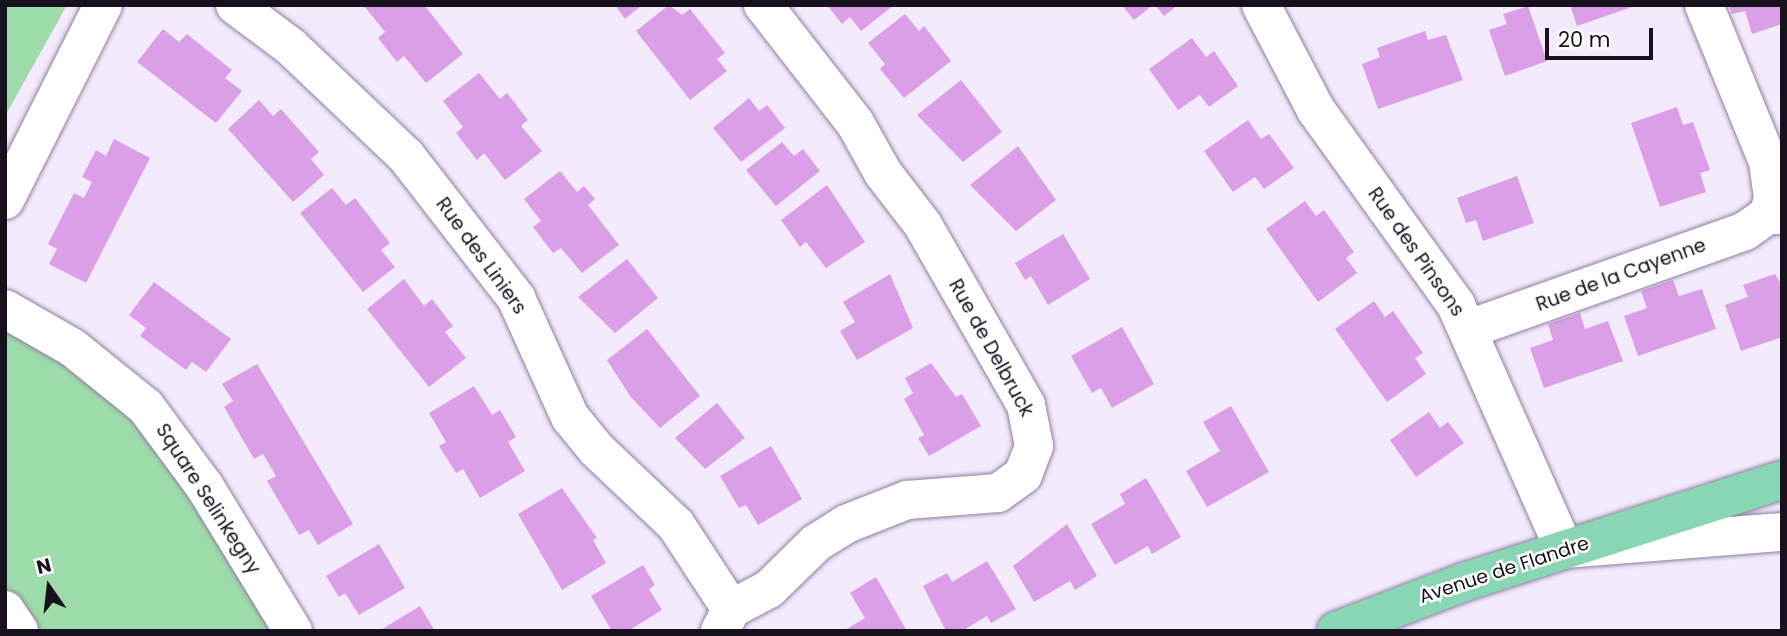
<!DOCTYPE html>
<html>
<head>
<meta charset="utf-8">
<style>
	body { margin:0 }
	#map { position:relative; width:1787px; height:636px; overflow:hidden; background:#f3eafe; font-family:Poppins,sans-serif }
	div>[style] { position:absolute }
	.green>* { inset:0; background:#9edbaa }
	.building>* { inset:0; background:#da9fe6 }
	.roads { filter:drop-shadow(0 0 2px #8f809f) drop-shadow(0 0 2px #8f809f) }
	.minor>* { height:38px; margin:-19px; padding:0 19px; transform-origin:19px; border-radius:19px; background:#fff }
	.major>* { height:38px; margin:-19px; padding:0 19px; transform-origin:19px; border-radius:19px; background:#89d6b4 }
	span { translate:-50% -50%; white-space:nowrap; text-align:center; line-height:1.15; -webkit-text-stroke:5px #fff; paint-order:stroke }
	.street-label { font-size:19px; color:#17111d }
	.frame { position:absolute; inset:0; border:7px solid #17111d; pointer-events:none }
	.north { position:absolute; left:14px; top:552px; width:70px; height:70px; -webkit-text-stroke:5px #fff; paint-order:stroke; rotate:346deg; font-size:19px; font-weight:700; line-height:28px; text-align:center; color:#17111d }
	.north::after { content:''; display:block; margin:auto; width:24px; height:32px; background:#17111d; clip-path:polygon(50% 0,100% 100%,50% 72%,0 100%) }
	.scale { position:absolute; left:1545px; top:28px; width:108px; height:32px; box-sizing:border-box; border:4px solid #17111d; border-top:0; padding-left:9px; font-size:21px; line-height:24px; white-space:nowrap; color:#17111d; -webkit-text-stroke:5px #fff; paint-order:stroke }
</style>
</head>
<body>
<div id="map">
	<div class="green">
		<i style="clip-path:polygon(5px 5px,67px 5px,5px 116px)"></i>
		<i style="clip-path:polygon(5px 329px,79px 372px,152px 440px,278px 631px,31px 631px,5px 590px)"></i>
	</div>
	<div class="building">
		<i style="clip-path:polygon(424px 5px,463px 54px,426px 83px,404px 56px,397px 62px,378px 38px,385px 32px,364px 6px)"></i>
		<i style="clip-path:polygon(615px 5px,642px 5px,625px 19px)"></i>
		<i style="clip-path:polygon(669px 5px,682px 15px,690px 9px,725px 53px,717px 59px,727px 71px,690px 100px,636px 31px)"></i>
		<i style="clip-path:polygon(827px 5px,894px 5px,861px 31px,850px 17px,842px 24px)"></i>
		<i style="clip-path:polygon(1122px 5px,1153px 5px,1134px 20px)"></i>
		<i style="clip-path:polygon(1155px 5px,1178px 5px,1164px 16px)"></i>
		<i style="clip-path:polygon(1570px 5px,1635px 5px,1635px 6px,1577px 26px)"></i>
		<i style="clip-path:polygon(1729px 5px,1782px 5px,1782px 24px,1752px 34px,1745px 11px,1732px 14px)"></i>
		<i style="clip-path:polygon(1528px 6px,1547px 61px,1505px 76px,1489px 30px,1507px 24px,1503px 14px)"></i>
		<i style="clip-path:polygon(905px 14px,919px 31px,924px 26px,951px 61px,904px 98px,880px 69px,885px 64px,868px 43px)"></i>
		<i style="clip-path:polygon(163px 29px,179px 42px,187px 34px,232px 70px,225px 78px,242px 91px,216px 123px,137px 62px)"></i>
		<i style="clip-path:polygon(1425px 31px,1428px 40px,1446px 35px,1463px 80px,1378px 109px,1362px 64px,1380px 57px,1377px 48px)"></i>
		<i style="clip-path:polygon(1192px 38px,1206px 57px,1214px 51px,1238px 86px,1209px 107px,1200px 95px,1178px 110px,1149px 69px)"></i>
		<i style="clip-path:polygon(479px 73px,500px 99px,507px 93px,528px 120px,521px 126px,542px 151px,505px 180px,484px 153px,477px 160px,456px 133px,463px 127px,443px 101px)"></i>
		<i style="clip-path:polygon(961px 80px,1002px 132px,963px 162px,917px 115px)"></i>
		<i style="clip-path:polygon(749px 98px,759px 111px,767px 105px,785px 128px,741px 162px,713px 128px)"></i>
		<i style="clip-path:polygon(259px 100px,273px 116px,281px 109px,319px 152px,311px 159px,324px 175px,293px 202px,228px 129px)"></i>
		<i style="clip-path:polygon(1677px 107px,1683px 125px,1693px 122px,1710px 170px,1700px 173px,1706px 192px,1660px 207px,1631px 123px)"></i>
		<i style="clip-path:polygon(1248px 120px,1261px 139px,1269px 134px,1294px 168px,1264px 189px,1255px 177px,1233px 192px,1204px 151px)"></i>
		<i style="clip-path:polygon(114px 139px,150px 158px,86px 283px,49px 264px,57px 249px,48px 244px,74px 193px,84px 198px,92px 182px,82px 177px,96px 150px,106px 156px)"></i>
		<i style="clip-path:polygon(782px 142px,794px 156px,803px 149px,820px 171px,776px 206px,746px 170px)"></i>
		<i style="clip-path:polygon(1018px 146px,1056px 200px,1016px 231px,970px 185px)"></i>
		<i style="clip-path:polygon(560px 171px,577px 192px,584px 186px,595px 199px,588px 205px,619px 245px,582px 273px,561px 248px,553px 253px,533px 227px,541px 221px,524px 199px)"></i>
		<i style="clip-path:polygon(1517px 176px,1534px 223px,1483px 241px,1476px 220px,1466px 223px,1457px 198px)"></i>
		<i style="clip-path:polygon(827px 185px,865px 242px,826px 268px,806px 242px,800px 247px,781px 220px)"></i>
		<i style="clip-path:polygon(332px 188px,346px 205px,355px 198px,390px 243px,381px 250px,395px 267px,363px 292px,300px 213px)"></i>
		<i style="clip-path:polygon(1305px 201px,1316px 216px,1324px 210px,1354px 252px,1346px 258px,1357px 273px,1318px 302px,1266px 229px)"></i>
		<i style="clip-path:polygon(1063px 234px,1090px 279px,1048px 305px,1031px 276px,1025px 280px,1015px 263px)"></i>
		<i style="clip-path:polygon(627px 259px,658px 298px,615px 333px,578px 297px)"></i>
		<i style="clip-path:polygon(890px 274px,913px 328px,857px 360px,840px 331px,855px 322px,843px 302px)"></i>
		<i style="clip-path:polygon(1775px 274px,1782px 285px,1782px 337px,1741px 351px,1725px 305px,1748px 297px,1743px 285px)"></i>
		<i style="clip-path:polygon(404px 279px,424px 306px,432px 299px,453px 326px,445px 332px,466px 358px,429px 387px,367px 309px)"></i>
		<i style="clip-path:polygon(1673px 280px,1679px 296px,1702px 289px,1716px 329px,1638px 356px,1624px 316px,1647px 308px,1641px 291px)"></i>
		<i style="clip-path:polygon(154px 282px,231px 339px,206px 372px,192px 362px,186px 370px,140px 336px,146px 328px,129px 315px)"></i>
		<i style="clip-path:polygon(1374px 301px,1385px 317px,1393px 311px,1423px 353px,1415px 358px,1426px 374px,1387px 402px,1335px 329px)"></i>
		<i style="clip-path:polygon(1580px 313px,1585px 329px,1608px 321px,1623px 361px,1544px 388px,1530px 348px,1553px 340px,1548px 324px)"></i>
		<i style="clip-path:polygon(1122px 327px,1154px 384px,1112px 408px,1101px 388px,1092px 393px,1071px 356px)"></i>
		<i style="clip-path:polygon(647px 329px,700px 396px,660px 428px,630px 396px,607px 360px)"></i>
		<i style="clip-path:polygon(931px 363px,956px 397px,962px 394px,981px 426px,929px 456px,918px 438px,924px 435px,904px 399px,913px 393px,905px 378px)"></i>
		<i style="clip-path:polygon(257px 364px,353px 524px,318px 545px,309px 530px,299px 535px,267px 481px,276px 476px,263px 454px,254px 459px,224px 407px,233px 401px,222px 384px)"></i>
		<i style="clip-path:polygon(474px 386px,492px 415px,500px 410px,516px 437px,508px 442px,525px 471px,480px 498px,463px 469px,456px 473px,439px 446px,446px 442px,429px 413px)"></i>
		<i style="clip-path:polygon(717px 403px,745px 438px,705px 469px,675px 438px)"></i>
		<i style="clip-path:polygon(1231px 406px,1269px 472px,1207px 507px,1186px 471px,1220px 451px,1203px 422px)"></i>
		<i style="clip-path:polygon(1429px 412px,1440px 428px,1448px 422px,1464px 443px,1416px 477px,1390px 440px)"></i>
		<i style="clip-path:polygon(771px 446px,802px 499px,758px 525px,746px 505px,739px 508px,720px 476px)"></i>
		<i style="clip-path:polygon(1146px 478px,1181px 537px,1152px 554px,1148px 546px,1115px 565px,1091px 524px,1125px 504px,1120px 494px)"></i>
		<i style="clip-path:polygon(562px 488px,597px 538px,593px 540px,606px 563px,562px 590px,518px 514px)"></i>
		<i style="clip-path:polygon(1067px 524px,1097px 576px,1075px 590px,1070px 581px,1034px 602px,1013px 566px)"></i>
		<i style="clip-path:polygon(379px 544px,405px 588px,359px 615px,345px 593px,339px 597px,326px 576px)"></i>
		<i style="clip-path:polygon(987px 561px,1016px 609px,991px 623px,987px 616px,962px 631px,946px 631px,923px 586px,947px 573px,952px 582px)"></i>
		<i style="clip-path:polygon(643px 565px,655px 585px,649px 589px,662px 610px,628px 631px,612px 631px,591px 596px)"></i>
		<i style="clip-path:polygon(876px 577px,907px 631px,843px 631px,865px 618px,850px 593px)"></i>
		<i style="clip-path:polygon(420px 606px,435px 631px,379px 631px)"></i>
	</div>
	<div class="roads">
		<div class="minor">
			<i style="left:235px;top:5px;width:69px;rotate:36.7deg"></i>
			<i style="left:290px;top:46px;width:160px;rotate:43.5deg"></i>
			<i style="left:406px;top:156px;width:180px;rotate:52.2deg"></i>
			<i style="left:516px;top:298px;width:131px;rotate:65.6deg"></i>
			<i style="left:570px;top:417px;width:41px;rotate:50.9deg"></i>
			<i style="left:596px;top:449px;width:110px;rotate:43.5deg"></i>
			<i style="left:676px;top:525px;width:100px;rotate:56.8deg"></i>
			<i style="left:1261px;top:5px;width:119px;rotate:62.4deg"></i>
			<i style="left:1316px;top:110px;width:240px;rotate:54.3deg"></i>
			<i style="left:1456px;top:305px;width:267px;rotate:66.1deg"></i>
			<i style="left:1564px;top:549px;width:219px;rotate:-4.5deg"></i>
			<i style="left:1704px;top:5px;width:170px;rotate:67.8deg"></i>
			<i style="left:1768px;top:162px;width:37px;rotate:82deg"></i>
			<i style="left:1773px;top:199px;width:17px;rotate:107deg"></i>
			<i style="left:5px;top:200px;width:218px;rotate:-63.3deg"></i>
			<i style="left:5px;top:309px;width:78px;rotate:29.8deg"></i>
			<i style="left:73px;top:348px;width:94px;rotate:38.9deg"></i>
			<i style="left:146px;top:407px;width:99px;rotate:53.6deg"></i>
			<i style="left:205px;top:487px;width:169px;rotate:58.6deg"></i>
			<i style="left:1469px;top:329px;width:293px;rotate:-19.5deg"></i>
			<i style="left:1745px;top:231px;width:28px;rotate:-35deg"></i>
			<i style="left:1768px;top:215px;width:14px"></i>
			<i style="left:5px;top:610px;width:25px;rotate:56deg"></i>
			<i style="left:720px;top:631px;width:25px;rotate:-63deg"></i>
			<i style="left:731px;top:609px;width:43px;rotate:-27.8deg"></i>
			<i style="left:769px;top:589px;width:66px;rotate:-44.4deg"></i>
			<i style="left:816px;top:543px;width:36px;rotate:-32deg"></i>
			<i style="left:846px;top:524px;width:66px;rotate:-21.5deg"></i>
			<i style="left:907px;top:500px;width:91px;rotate:-4.4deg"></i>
			<i style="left:998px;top:493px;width:31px;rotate:-36deg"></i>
			<i style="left:1023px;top:475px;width:31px;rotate:-69deg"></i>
			<i style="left:1034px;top:446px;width:42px;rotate:-101deg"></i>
			<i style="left:1026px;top:405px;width:207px;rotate:-119.8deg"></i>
			<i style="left:923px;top:225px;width:66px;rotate:-127.6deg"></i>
			<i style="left:883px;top:173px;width:57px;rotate:-119.2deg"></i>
			<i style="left:855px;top:123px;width:150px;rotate:-127.9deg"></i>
		</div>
		<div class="major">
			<i style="left:1336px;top:631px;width:137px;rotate:-20.9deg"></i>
			<i style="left:1464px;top:582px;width:334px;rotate:-17.8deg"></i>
		</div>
	</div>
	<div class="street-label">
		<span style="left:1416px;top:252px;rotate:55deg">Rue des Pinsons</span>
		<span style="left:481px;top:256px;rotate:54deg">Rue des Liniers</span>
		<span style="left:1621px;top:275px;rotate:-20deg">Rue de la Cayenne</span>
		<span style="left:991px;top:348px;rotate:61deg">Rue de Delbruck</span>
		<span style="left:208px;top:499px;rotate:57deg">Square Selinkegny</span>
		<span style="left:1504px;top:570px;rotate:-18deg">Avenue de Flandre</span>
	</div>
	<div class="frame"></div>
	<div class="north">N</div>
	<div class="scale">20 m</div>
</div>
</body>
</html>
